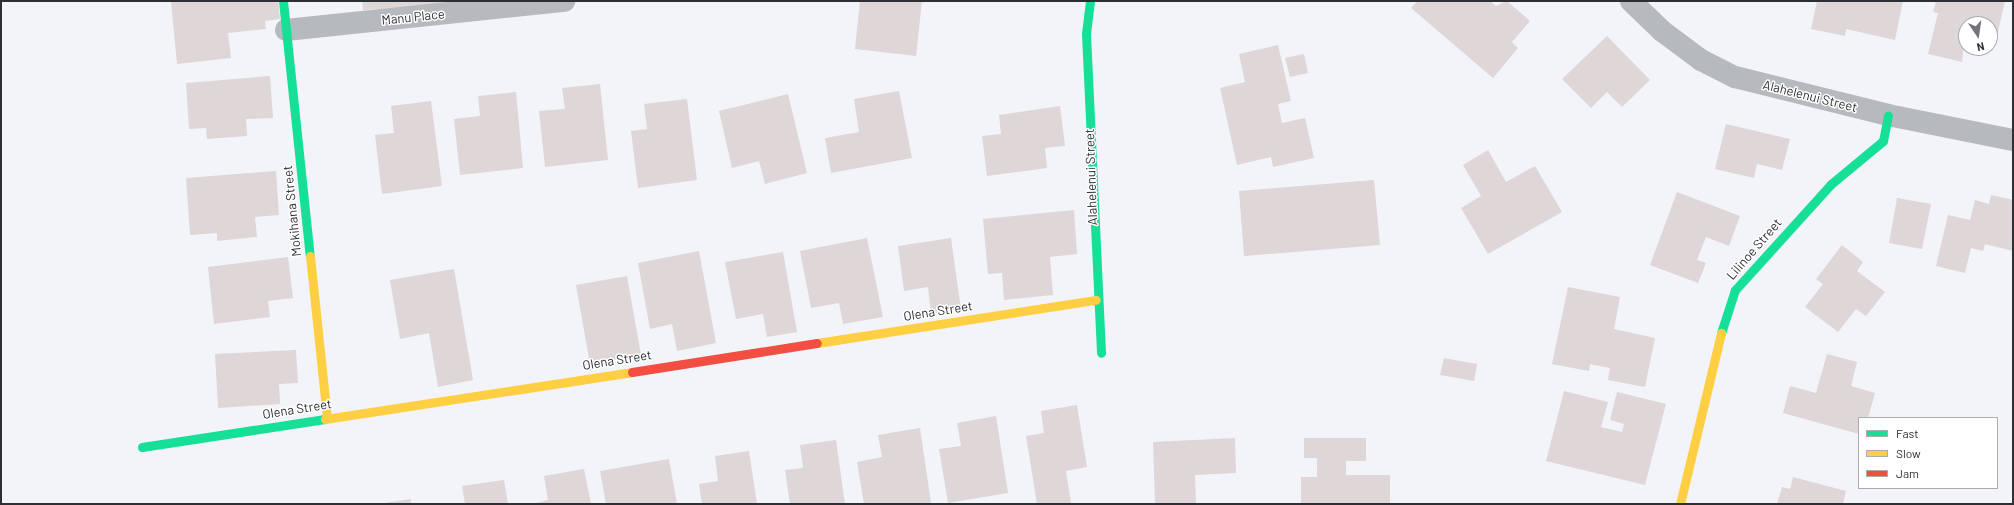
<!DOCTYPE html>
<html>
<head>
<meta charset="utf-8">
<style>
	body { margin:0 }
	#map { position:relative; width:2014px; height:505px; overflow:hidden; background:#f2f4fa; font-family:Barlow,sans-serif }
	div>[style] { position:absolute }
	.building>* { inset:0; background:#ded6d7 }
	.street>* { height:22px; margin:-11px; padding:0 11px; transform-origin:11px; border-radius:11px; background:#b6b9be }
	.fast>* { height:9px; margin:-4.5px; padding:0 4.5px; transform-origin:4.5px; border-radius:4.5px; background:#16e098 }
	.slow>* { height:9px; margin:-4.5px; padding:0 4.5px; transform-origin:4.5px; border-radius:4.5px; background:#ffcf43 }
	.jam>* { height:9px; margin:-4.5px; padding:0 4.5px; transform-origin:4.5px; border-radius:4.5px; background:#f24e42 }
	span { translate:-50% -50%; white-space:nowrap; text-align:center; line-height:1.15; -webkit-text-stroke:3px #fff; paint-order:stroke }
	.street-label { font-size:13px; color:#2d2f34 }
	.frame { position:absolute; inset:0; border:2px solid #2d2f34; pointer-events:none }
	.legend { position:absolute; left:1858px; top:417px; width:140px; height:72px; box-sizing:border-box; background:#fff; border:1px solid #abacae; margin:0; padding:5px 7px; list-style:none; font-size:12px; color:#2d2f34 }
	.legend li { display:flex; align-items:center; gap:8px; height:20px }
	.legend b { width:20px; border:1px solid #abacae }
	.north { position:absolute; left:1958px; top:16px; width:40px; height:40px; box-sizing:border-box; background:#fff; border:1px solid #abacae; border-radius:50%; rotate:167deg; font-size:11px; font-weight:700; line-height:16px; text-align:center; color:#2d2f34 }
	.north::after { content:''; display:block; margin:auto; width:14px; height:18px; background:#727479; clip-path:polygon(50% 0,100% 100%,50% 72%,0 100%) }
</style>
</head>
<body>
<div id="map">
	<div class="building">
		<i style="clip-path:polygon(278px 1px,280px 19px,265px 21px,266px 29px,228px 33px,231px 58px,177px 64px,171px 2px)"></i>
		<i style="clip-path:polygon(362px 1px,443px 1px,443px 5px,363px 10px)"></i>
		<i style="clip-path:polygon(860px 1px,922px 1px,916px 56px,855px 49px)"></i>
		<i style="clip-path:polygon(1417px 1px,1490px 1px,1496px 6px,1507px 1px,1530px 21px,1512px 42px,1518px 48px,1493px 78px,1411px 8px)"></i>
		<i style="clip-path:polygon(1817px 1px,1903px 1px,1895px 40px,1846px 29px,1845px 36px,1811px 29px)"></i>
		<i style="clip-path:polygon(1936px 1px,2005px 1px,1997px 36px,1990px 34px,1990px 24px,1966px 24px,1962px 62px,1928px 54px,1938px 13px,1933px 12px)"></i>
		<i style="clip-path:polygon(1607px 36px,1650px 80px,1622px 107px,1607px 92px,1591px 108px,1562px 79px)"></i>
		<i style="clip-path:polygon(1278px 45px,1291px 101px,1278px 104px,1282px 123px,1305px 118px,1314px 158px,1273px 167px,1271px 157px,1237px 165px,1220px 88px,1245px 82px,1239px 54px)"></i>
		<i style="clip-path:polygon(1304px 54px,1308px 73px,1290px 77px,1285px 58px)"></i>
		<i style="clip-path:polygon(270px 76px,273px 118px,246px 119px,247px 136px,207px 139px,206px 128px,189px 129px,186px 83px)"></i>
		<i style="clip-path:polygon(600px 84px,608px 160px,545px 167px,539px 111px,565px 109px,562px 88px)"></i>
		<i style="clip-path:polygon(899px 91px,912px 158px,831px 173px,825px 138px,859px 132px,854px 99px)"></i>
		<i style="clip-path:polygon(516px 92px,523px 168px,460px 175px,454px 119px,480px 116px,478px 96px)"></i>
		<i style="clip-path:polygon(788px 94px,807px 173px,765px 184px,759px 161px,732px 168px,719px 111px)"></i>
		<i style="clip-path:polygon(687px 99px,697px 180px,638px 188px,631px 131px,647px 129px,644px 104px)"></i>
		<i style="clip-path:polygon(431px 101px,442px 186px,382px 194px,375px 135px,394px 133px,391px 106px)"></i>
		<i style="clip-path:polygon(1060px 106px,1065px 146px,1045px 148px,1047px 168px,987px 176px,982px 136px,1001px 134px,999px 115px)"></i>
		<i style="clip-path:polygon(1726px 124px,1790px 139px,1782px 170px,1757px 164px,1754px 178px,1715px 169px)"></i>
		<i style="clip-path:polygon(1488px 150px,1506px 182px,1535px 166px,1562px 212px,1488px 254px,1461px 208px,1481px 196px,1463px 165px)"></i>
		<i style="clip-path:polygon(276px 171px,279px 215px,255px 217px,257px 237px,217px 241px,217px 233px,190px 235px,186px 178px)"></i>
		<i style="clip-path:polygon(1374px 180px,1380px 245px,1244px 256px,1239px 191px)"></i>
		<i style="clip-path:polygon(1677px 192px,1740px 216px,1729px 246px,1706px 237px,1697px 260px,1706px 263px,1698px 283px,1650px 265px)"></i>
		<i style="clip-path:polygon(1991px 195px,2013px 200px,2013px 251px,1985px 244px,1983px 251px,1971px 248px,1965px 273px,1936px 266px,1948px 215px,1970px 220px,1975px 200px,1989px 204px)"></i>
		<i style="clip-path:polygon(1897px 198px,1931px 204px,1922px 249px,1889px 243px)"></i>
		<i style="clip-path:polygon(1074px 210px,1077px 254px,1050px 257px,1053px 295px,1004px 300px,1002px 273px,988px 274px,983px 219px)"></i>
		<i style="clip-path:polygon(867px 238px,883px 317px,843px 324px,839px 303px,811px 308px,800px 251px)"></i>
		<i style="clip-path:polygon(951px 238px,961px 310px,931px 314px,928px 287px,904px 291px,898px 246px)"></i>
		<i style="clip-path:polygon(1842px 245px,1863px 262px,1857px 271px,1885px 292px,1866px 316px,1856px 309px,1838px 332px,1805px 307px,1823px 284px,1816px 279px)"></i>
		<i style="clip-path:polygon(699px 251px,716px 343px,677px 351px,672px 324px,650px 329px,638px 263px)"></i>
		<i style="clip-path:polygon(783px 252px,797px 332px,767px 337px,763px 314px,736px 319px,725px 262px)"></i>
		<i style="clip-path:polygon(288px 257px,293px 298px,268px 301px,270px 317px,214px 324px,208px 267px)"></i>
		<i style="clip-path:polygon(454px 269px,473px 380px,438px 387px,429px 333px,400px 339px,390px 280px)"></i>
		<i style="clip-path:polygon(627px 276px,641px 355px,590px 364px,576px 285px)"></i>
		<i style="clip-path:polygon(1568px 287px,1620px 297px,1614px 329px,1655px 338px,1645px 387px,1608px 380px,1610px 368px,1590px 364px,1589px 371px,1552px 364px)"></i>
		<i style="clip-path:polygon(296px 350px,298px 383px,279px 384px,280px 404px,218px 408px,215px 354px)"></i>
		<i style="clip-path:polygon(1827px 354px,1857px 362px,1851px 386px,1875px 393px,1868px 418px,1859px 418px,1859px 434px,1783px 413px,1790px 386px,1816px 393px)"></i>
		<i style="clip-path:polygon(1444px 358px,1477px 364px,1474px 381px,1440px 375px)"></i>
		<i style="clip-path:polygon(1564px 391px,1608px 402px,1601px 427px,1622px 432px,1624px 424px,1610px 420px,1617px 392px,1666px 404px,1645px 485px,1546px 461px)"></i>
		<i style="clip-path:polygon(1077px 405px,1087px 467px,1066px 471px,1071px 503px,1037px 504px,1026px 436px,1044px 433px,1041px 411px)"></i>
		<i style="clip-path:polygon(996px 416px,1008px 493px,948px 503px,939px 449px,961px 446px,957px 423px)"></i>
		<i style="clip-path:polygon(920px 428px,931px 503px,864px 504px,857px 462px,882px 457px,878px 435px)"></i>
		<i style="clip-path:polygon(1235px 438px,1236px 473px,1195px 475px,1196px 504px,1155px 504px,1153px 442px)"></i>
		<i style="clip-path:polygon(1304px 438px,1366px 438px,1366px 461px,1346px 461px,1346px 475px,1390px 475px,1390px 504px,1301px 504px,1301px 477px,1317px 477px,1317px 458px,1304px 458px)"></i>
		<i style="clip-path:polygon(836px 440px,845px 504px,790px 504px,785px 470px,803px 468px,800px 445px)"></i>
		<i style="clip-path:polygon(749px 451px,757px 504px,702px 504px,699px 484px,718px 481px,715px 456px)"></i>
		<i style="clip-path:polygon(669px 459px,677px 504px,606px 504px,600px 471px)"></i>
		<i style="clip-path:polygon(584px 469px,591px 504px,532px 504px,548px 500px,544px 476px)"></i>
		<i style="clip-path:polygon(1793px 477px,1846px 491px,1843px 504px,1777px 504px,1782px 487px,1790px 489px)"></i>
		<i style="clip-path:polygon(504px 480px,508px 504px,465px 504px,462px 486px)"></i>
		<i style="clip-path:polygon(411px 499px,411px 504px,384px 504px,384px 503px)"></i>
	</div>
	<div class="street">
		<i style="left:1631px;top:1px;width:43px;rotate:44.1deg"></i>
		<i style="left:1662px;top:31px;width:49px;rotate:36.6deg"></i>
		<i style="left:1701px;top:60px;width:38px;rotate:27deg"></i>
		<i style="left:1735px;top:77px;width:158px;rotate:13.9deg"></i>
		<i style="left:1888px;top:115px;width:127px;rotate:11.3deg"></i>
		<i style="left:286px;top:30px;width:280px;rotate:-6deg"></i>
	</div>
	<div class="fast">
		<i style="left:283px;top:1px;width:256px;rotate:84deg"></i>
		<i style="left:1090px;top:1px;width:33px;rotate:97deg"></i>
		<i style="left:1086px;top:34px;width:319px;rotate:87.3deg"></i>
		<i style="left:1721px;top:333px;width:45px;rotate:-72deg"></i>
		<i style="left:1735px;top:290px;width:143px;rotate:-47.8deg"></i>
		<i style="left:1831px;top:184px;width:67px;rotate:-39.6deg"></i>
		<i style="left:1883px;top:141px;width:26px;rotate:-79deg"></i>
		<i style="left:142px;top:447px;width:185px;rotate:-8.7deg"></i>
	</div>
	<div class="slow">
		<i style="left:310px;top:256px;width:162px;rotate:84deg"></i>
		<i style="left:817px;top:343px;width:282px;rotate:-8.8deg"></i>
		<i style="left:325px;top:419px;width:311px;rotate:-8.7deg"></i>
		<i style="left:1680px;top:504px;width:176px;rotate:-76.5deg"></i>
	</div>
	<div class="jam">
		<i style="left:632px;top:372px;width:187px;rotate:-8.9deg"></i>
	</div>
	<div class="street-label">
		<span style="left:413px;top:17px;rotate:-6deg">Manu Place</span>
		<span style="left:1810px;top:96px;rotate:14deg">Alahelenui Street</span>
		<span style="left:1091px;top:177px;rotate:-92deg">Alahelenui Street</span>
		<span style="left:292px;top:211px;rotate:-96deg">Mokihana Street</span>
		<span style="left:1754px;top:249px;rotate:-49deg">Lilinoe Street</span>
		<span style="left:938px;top:311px;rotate:-9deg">Olena Street</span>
		<span style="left:617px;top:360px;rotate:-9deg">Olena Street</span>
		<span style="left:297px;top:409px;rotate:-9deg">Olena Street</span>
	</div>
	<div class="frame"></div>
	<ul class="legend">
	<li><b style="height:5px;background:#16e098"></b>Fast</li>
	<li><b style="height:5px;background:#ffcf43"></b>Slow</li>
	<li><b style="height:5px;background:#f24e42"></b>Jam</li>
	</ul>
	<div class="north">N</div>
</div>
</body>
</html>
